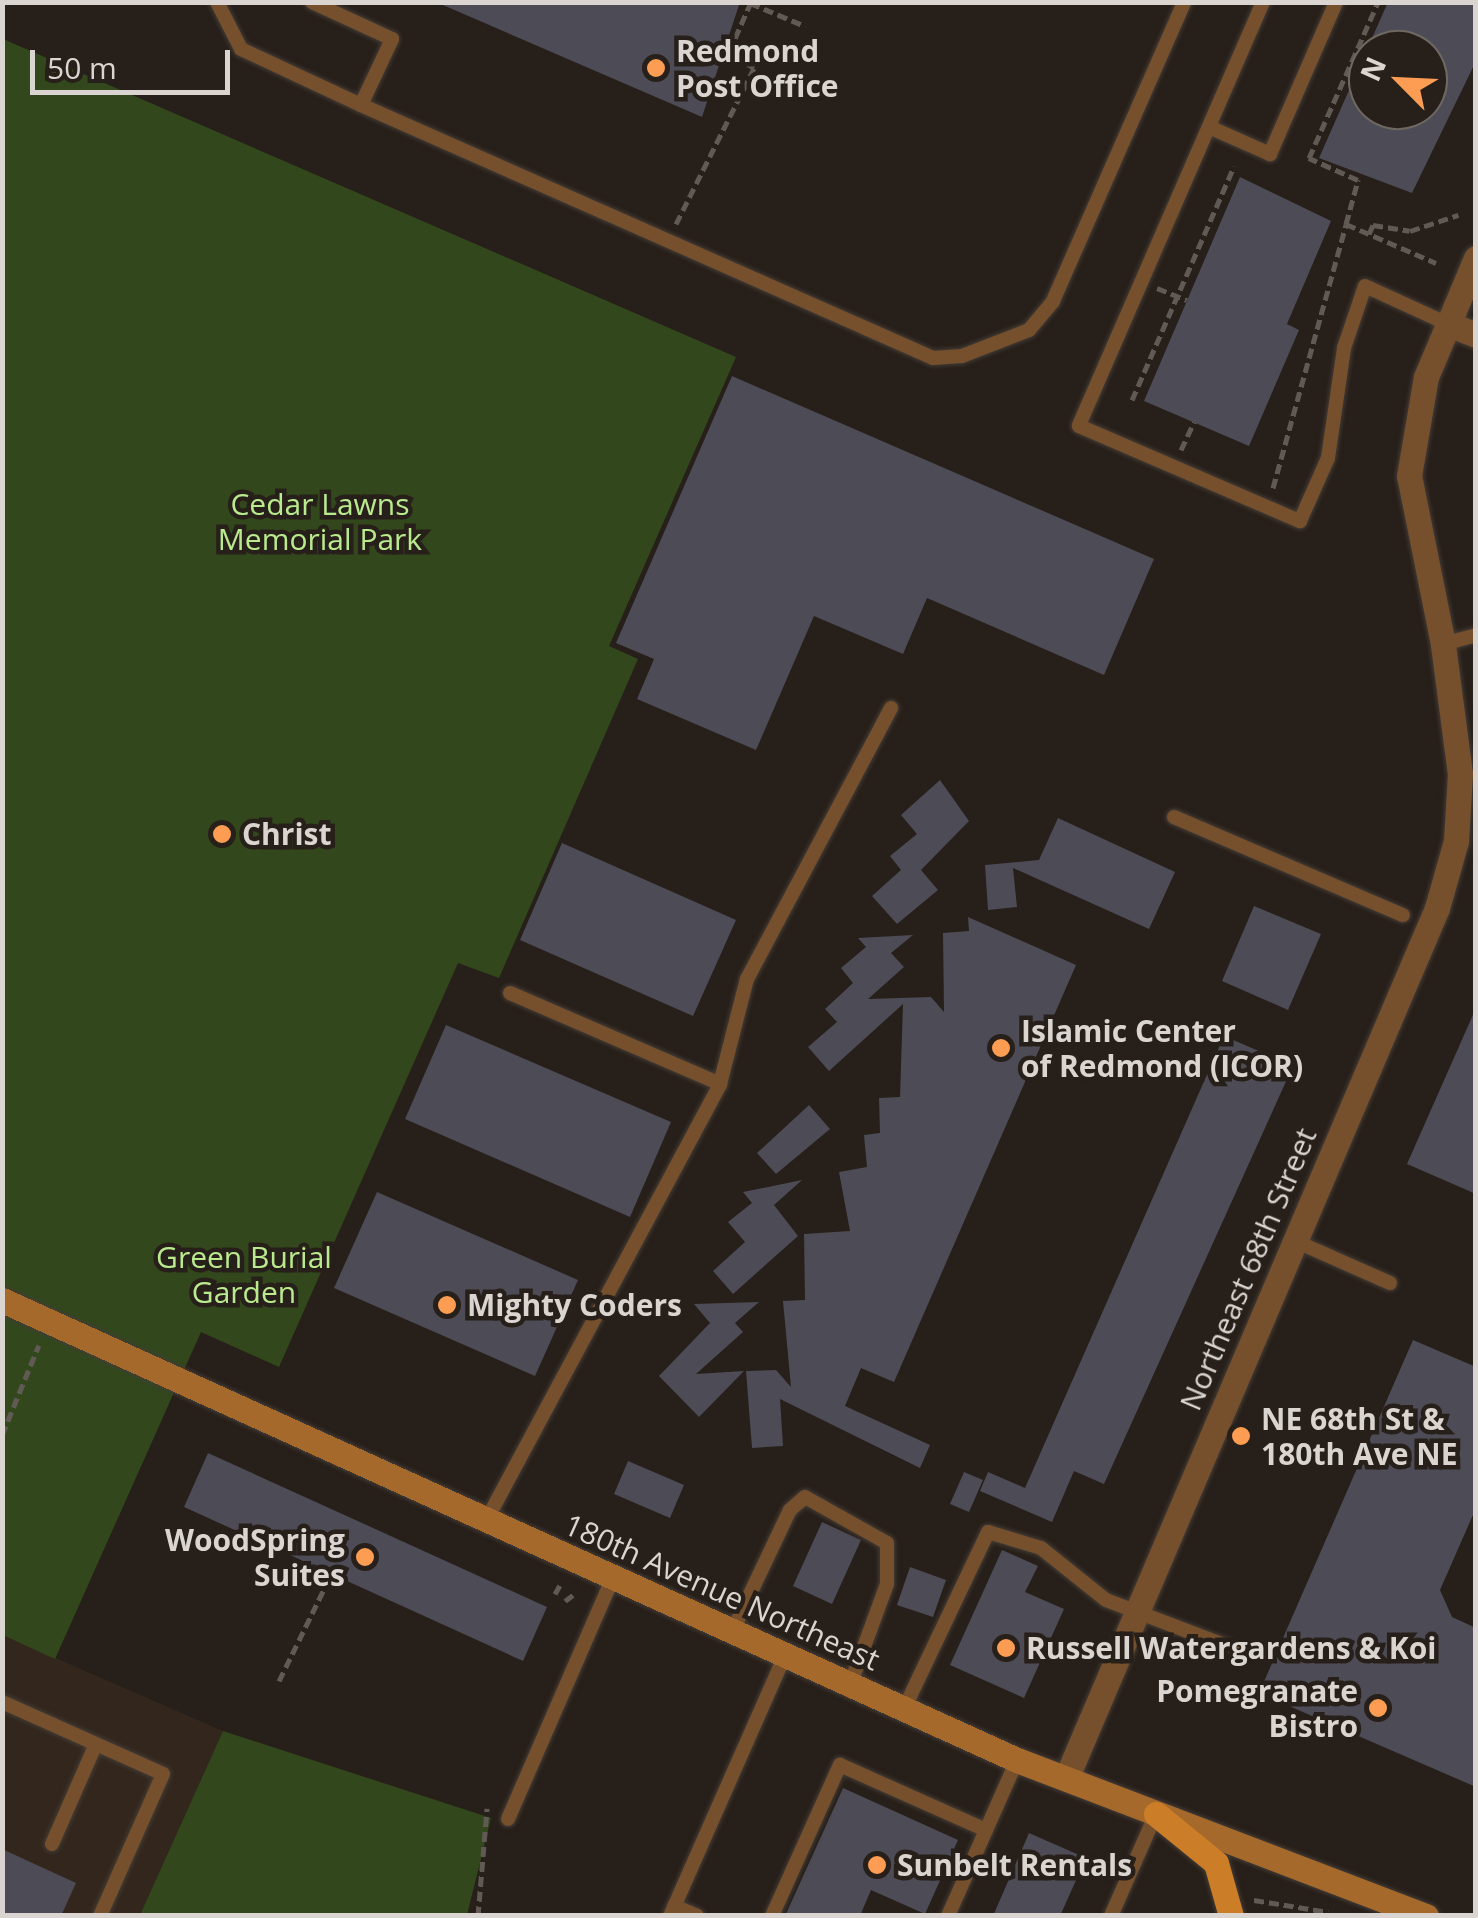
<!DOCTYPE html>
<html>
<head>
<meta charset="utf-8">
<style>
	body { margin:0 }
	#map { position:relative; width:1478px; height:1918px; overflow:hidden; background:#271f19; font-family:"Open Sans",sans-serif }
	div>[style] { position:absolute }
	.built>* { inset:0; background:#33271d }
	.green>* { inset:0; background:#32481c }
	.building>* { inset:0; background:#4d4b55 }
	.path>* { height:5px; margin-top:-2.5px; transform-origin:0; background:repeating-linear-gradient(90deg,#615a54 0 10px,transparent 0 15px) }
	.roads { filter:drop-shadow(0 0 2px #443c36) drop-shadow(0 0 2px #443c36) }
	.lane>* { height:14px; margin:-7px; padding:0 7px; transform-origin:7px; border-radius:7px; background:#76502c }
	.street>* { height:25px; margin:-12.5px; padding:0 12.5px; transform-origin:12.5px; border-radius:12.5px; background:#76502c }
	.secondary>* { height:25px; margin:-12.5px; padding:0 12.5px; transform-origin:12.5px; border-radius:12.5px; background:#a6692c }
	.primary>* { height:25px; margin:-12.5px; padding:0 12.5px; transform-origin:12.5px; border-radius:12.5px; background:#cb7d27 }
	.dots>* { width:28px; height:28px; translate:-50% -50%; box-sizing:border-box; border:5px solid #271f19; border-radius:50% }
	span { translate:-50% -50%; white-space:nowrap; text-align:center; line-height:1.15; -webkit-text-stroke:9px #271f19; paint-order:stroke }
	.poi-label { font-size:30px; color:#dad5d0; font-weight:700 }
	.left { translate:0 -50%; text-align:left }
	.right { translate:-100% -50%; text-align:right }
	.park-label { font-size:30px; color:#b9ea8e }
	.street-label { font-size:30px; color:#dad5d0 }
	.frame { position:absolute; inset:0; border:5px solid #dad5d0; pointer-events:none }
	.north { position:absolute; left:1348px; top:30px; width:100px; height:100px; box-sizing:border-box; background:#271f19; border:2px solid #6f6862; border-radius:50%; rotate:294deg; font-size:28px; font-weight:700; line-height:40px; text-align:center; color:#dad5d0 }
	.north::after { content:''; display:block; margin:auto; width:35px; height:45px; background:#fc9d53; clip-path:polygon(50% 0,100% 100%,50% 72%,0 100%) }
	.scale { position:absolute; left:30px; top:50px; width:200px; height:45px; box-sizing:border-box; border:5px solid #dad5d0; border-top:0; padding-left:12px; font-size:30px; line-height:35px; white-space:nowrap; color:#dad5d0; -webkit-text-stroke:8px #271f19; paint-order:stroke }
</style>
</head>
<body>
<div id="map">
	<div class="built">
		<i style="clip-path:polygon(3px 1635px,223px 1731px,140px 1915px,3px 1916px)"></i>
	</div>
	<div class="green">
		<i style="clip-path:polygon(3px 39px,736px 357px,609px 646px,638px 659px,499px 978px,458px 963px,279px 1367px,201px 1332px,55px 1659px,3px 1635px)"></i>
		<i style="clip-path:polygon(223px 1731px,491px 1818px,467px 1915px,140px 1915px)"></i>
	</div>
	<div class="building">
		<i style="clip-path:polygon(436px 2px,740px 2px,702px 117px)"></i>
		<i style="clip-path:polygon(evenodd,1388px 2px,1476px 2px,1476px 61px,1412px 193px,1319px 158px,1388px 2px,1368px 50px,1428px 50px,1428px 110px,1368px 110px,1368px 50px)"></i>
		<i style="clip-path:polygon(1240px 177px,1331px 221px,1287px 324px,1299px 330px,1249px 446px,1144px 401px)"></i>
		<i style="clip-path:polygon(732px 376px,1154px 559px,1104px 675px,927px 598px,903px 654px,814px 616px,756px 750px,637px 699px,654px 659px,616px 643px)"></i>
		<i style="clip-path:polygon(940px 780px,969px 821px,921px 870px,938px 890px,897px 924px,872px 896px,901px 870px,890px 856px,917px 834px,901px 815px)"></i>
		<i style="clip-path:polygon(1058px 818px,1175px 872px,1149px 929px,1013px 868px,1017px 907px,988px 910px,985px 865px,1039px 860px)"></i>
		<i style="clip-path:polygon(562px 843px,736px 920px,693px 1016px,520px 940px)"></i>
		<i style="clip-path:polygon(1254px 906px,1321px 934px,1288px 1010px,1222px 981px)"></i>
		<i style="clip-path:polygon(968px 917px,1076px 965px,894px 1382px,861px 1368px,845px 1406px,930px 1445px,920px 1468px,780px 1399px,783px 1446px,752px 1448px,746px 1371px,776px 1370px,791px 1387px,783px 1301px,805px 1300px,804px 1234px,850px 1231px,839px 1172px,867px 1167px,864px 1135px,880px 1133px,879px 1098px,900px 1097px,903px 1004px,829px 1071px,808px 1047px,837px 1022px,825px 1009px,853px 983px,841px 968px,866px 947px,858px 938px,913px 935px,891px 953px,904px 967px,868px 999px,931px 997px,944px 1012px,943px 933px,969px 931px)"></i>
		<i style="clip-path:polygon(1476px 1008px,1476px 1194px,1407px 1164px)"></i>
		<i style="clip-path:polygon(446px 1025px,671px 1122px,630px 1217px,405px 1119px)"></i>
		<i style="clip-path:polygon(1224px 1036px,1293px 1066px,1104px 1484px,1074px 1471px,1052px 1522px,980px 1491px,988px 1472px,1025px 1488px)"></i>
		<i style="clip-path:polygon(809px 1105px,830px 1129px,776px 1174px,757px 1153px)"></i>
		<i style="clip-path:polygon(802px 1180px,774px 1205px,798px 1236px,733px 1294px,713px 1271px,745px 1242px,728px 1222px,752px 1203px,743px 1192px)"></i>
		<i style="clip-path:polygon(377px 1192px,578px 1280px,535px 1376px,334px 1288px)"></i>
		<i style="clip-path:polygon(759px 1302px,735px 1323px,743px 1332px,696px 1374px,744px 1371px,699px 1417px,659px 1376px,710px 1323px,694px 1304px)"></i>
		<i style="clip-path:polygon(1413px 1340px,1476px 1367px,1476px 1508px,1440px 1590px,1452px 1617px,1476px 1628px,1476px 1787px,1259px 1693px)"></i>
		<i style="clip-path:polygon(208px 1453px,547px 1607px,523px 1661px,184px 1507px)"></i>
		<i style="clip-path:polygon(628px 1461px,684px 1485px,670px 1518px,614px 1494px)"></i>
		<i style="clip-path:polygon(964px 1472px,983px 1480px,969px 1512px,950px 1504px)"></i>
		<i style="clip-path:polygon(822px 1522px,861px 1540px,832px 1604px,793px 1586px)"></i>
		<i style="clip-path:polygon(1002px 1550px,1038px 1566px,1025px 1592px,1064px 1609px,1024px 1698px,950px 1665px)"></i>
		<i style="clip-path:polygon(910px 1567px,946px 1580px,933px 1617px,897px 1605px)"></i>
		<i style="clip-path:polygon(843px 1788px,958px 1840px,925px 1914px,871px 1890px,860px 1916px,785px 1916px)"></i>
		<i style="clip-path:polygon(1029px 1833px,1086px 1858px,1060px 1916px,993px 1916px)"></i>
		<i style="clip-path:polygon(2px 1849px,76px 1883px,61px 1916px,2px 1916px)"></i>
	</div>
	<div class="path">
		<i style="left:750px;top:3px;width:60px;rotate:22.7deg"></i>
		<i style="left:676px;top:224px;width:174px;rotate:-63.4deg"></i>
		<i style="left:754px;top:68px;width:30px;rotate:-147deg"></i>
		<i style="left:729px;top:52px;width:55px;rotate:-66.3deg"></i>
		<i style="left:1346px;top:224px;width:46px;rotate:-74.7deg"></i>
		<i style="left:1358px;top:180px;width:54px;rotate:-155.8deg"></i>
		<i style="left:1309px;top:158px;width:171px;rotate:-66.1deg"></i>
		<i style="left:1369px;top:234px;width:10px;rotate:-66deg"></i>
		<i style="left:1373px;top:225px;width:37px;rotate:9deg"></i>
		<i style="left:1410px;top:231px;width:51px;rotate:-18.4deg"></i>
		<i style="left:1157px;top:288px;width:32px;rotate:22deg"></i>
		<i style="left:1132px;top:400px;width:255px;rotate:-66.4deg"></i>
		<i style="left:1181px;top:450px;width:31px;rotate:-65deg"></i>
		<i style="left:1273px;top:488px;width:274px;rotate:-74.5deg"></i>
		<i style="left:1346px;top:224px;width:98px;rotate:23.4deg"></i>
		<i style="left:2px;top:1435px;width:97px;rotate:-67.7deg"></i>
		<i style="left:555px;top:1594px;width:10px;rotate:-61deg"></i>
		<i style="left:565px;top:1601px;width:10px;rotate:-37deg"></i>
		<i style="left:279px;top:1681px;width:109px;rotate:-63.9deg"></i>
		<i style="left:1254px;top:1900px;width:75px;rotate:9.2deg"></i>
		<i style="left:478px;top:1916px;width:108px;rotate:-85.2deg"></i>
	</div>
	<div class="roads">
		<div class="lane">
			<i style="left:217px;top:2px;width:53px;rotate:62.9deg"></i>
			<i style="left:241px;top:49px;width:132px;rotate:25deg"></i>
			<i style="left:361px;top:105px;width:73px;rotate:-64.8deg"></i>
			<i style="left:392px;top:39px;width:88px;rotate:-155.2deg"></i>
			<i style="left:1263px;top:2px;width:462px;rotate:113.5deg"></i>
			<i style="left:1079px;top:426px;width:241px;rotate:23.3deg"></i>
			<i style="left:1300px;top:521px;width:69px;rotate:-66deg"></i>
			<i style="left:1328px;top:458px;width:111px;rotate:-81.7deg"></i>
			<i style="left:1344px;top:348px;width:65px;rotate:-71.3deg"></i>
			<i style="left:1365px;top:286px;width:91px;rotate:24.6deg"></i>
			<i style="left:361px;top:105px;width:625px;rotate:23.86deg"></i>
			<i style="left:933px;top:358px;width:29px;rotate:-4deg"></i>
			<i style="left:962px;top:356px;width:72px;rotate:-21.2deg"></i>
			<i style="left:1029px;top:330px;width:38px;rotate:-50deg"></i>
			<i style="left:1053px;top:301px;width:326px;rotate:-66.3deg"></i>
			<i style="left:1209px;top:127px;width:67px;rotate:23.9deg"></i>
			<i style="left:1270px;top:154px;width:166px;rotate:-66.5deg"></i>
			<i style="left:1443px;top:644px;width:34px;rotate:-15deg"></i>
			<i style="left:1174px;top:817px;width:249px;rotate:23.2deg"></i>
			<i style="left:510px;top:993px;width:229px;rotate:23.4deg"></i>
			<i style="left:1295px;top:1241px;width:104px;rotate:23.9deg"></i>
			<i style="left:486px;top:1521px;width:496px;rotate:-61.8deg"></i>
			<i style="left:720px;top:1084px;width:108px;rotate:-75.6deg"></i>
			<i style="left:747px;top:979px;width:307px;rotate:-62deg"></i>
			<i style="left:732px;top:1632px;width:135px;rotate:-64.6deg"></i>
			<i style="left:790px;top:1510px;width:20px;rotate:-41deg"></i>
			<i style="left:805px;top:1497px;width:94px;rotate:29.3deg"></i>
			<i style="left:887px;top:1543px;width:41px;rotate:90deg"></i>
			<i style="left:887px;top:1584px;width:108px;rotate:110.1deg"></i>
			<i style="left:2px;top:1702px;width:176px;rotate:24.1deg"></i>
			<i style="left:163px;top:1774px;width:155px;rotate:113.9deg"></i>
			<i style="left:904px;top:1709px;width:196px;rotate:-64.6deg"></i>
			<i style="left:988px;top:1532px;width:55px;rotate:16.8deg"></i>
			<i style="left:1041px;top:1548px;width:83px;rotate:38.7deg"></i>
			<i style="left:1106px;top:1600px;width:135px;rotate:20.9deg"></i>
			<i style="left:508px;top:1819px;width:263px;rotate:-66.5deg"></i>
			<i style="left:52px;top:1844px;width:109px;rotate:-66.3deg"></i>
			<i style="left:674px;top:1906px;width:25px;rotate:23deg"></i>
			<i style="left:670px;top:1916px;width:285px;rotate:-66.2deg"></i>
			<i style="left:772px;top:1916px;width:166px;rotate:-65.8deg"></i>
			<i style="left:840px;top:1765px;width:160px;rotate:24deg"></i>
			<i style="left:948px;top:1916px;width:171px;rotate:-66.1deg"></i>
			<i style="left:1111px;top:1916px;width:111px;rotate:-66.2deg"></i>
		</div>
		<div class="street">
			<i style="left:1448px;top:324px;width:30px;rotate:21deg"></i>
			<i style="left:1068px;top:1774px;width:941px;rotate:-66.92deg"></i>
			<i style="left:1437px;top:908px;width:70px;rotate:-74.2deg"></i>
			<i style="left:1456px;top:841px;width:67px;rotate:-86.6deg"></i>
			<i style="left:1460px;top:774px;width:131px;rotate:-97.5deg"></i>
			<i style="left:1443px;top:644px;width:171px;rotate:-101.4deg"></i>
			<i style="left:1409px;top:476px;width:100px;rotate:-80.3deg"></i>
			<i style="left:1426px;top:377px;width:129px;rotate:-67.2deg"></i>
		</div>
		<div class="secondary">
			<i style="left:2px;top:1300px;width:1114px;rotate:24.38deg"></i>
			<i style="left:1017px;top:1760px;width:438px;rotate:20.9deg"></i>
		</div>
		<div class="primary">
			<i style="left:1156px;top:1814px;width:77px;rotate:39.2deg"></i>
			<i style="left:1216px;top:1863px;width:55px;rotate:74.2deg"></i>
		</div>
	</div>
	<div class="dots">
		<i style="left:656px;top:68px;background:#fc9d53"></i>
		<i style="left:222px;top:834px;background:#fc9d53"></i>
		<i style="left:1001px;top:1048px;background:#fc9d53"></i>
		<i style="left:447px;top:1305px;background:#fc9d53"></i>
		<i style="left:1241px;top:1436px;background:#fc9d53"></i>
		<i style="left:365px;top:1557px;background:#fc9d53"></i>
		<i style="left:1006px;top:1648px;background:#fc9d53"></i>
		<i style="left:1378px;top:1708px;background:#fc9d53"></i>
		<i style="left:877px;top:1865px;background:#fc9d53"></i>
	</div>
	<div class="poi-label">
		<span class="left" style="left:676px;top:68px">Redmond<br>Post Office</span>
		<span class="left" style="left:242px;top:834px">Christ</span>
		<span class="left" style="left:1021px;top:1048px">Islamic Center<br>of Redmond (ICOR)</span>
		<span class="left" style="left:467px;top:1305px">Mighty Coders</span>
		<span class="left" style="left:1261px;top:1436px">NE 68th St &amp;<br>180th Ave NE</span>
		<span class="right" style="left:345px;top:1557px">WoodSpring<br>Suites</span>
		<span class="left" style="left:1026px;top:1648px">Russell Watergardens &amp; Koi</span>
		<span class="right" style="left:1358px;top:1708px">Pomegranate<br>Bistro</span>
		<span class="left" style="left:897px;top:1865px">Sunbelt Rentals</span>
	</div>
	<div class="park-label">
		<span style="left:320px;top:521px">Cedar Lawns<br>Memorial Park</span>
		<span style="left:244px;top:1274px">Green Burial<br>Garden</span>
	</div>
	<div class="street-label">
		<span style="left:1248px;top:1269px;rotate:-67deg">Northeast 68th Street</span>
		<span style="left:722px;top:1592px;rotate:24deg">180th Avenue Northeast</span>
	</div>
	<div class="frame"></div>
	<div class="north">N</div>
	<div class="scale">50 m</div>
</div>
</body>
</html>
